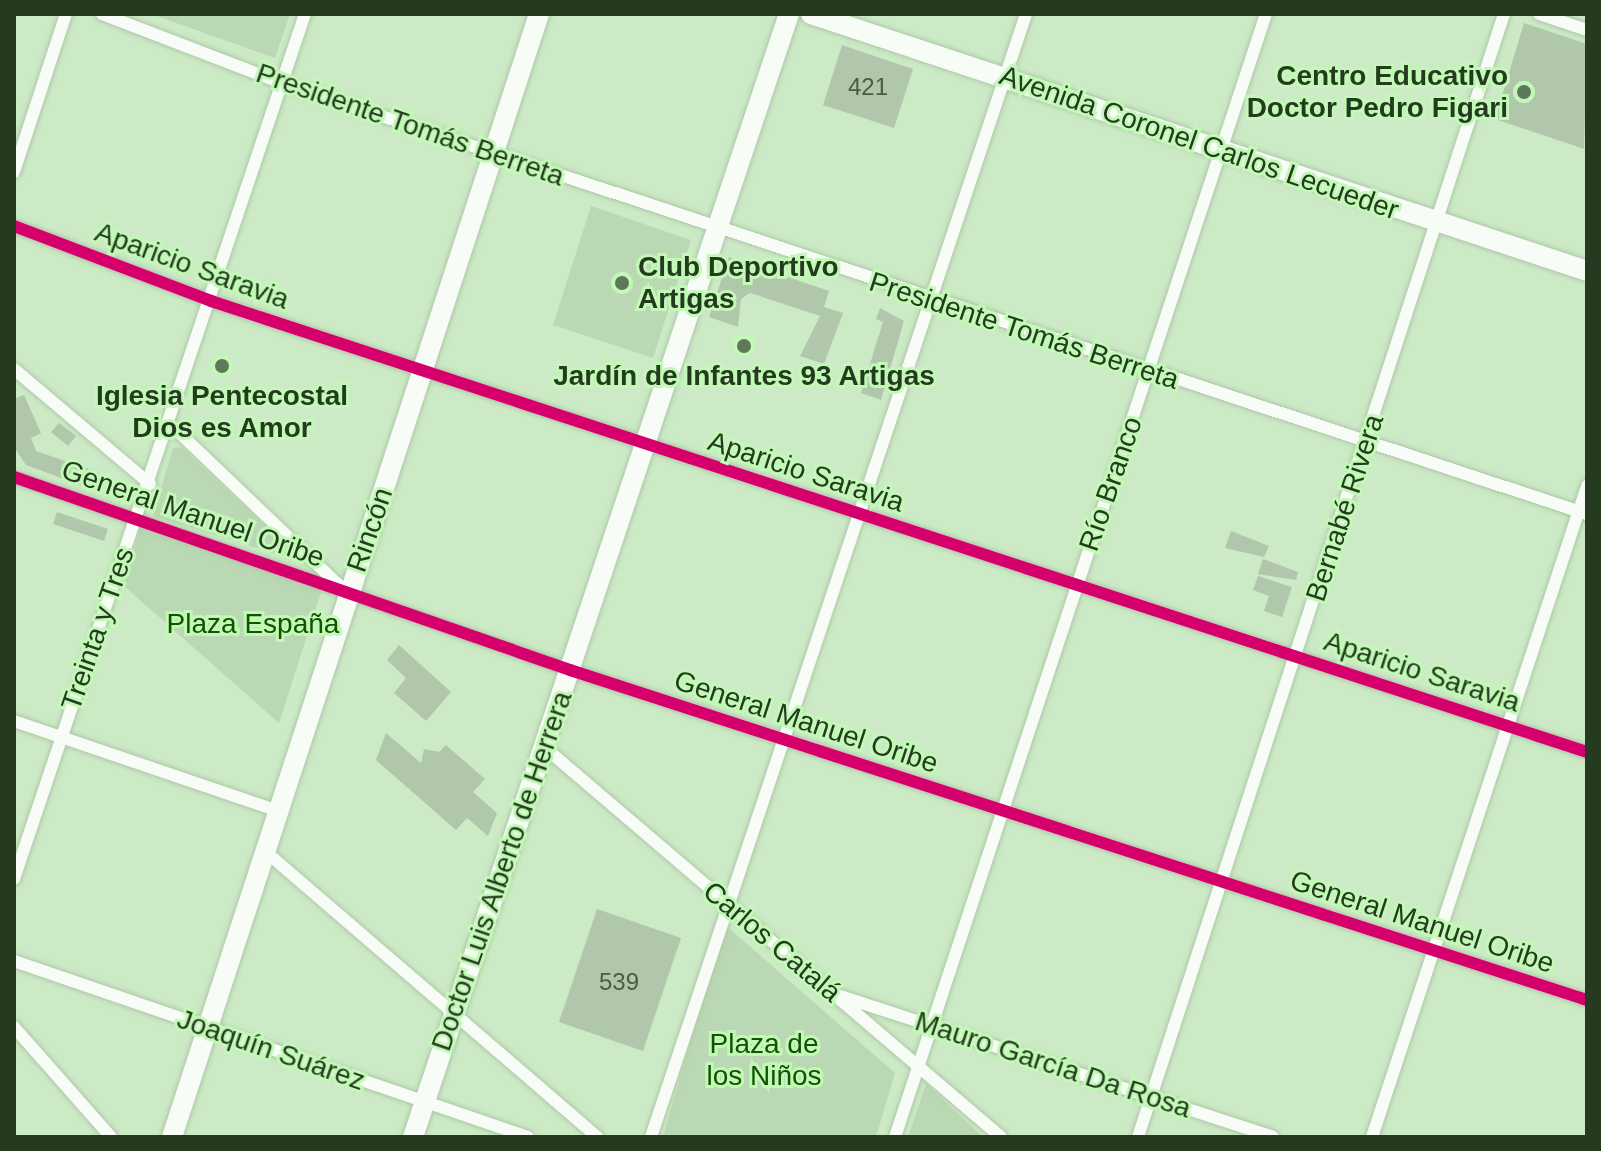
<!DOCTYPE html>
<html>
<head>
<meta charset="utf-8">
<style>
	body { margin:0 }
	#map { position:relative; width:1601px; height:1151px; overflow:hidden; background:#cceac5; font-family:Arial,sans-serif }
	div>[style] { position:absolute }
	.green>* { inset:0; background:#bad8b3 }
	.building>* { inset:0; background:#b0c7ab }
	.roads { filter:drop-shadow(0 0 2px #afc7aa) drop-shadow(0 0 2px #afc7aa) }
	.minor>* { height:12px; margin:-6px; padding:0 6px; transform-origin:6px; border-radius:6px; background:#f7fcf6 }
	.primary>* { height:20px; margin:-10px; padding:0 10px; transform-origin:10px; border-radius:10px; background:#f7fcf6 }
	.cycleway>* { height:12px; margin:-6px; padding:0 6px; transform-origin:6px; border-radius:6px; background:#d6006c }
	.dots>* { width:22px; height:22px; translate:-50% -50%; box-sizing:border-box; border:4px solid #c2f9b6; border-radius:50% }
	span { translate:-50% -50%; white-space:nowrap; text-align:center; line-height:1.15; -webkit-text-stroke:6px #c2f9b6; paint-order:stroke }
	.number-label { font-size:24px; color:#485e43 }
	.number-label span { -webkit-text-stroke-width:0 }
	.poi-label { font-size:28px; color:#253b20; font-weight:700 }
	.right { translate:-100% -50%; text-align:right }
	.left { translate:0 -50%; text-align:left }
	.street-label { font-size:28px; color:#253b20 }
	.park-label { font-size:28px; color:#125300 }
	.frame { position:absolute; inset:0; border:16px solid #253b20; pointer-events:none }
</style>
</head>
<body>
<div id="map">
	<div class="green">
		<i style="clip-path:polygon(151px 14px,290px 14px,275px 58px)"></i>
		<i style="clip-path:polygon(591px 206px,691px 240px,653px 358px,553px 325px)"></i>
		<i style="clip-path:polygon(181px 447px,297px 556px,296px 560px,153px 516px,173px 448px)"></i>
		<i style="clip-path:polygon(140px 529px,322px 589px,279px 723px,124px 586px)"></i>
		<i style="clip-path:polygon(724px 924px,895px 1073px,876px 1137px,663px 1137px)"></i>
		<i style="clip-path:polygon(926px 1084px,983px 1137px,908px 1137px)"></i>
	</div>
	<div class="building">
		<i style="clip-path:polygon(1524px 23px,1587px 44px,1584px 149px,1495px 119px)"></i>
		<i style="clip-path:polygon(842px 45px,913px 69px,894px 128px,823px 105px)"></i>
		<i style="clip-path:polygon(729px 257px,829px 291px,824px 307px,843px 313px,824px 364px,800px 356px,820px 316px,750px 293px,741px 299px,738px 327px,709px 317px)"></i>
		<i style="clip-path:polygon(880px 308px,904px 321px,881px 400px,861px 393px,883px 322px,876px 319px)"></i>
		<i style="clip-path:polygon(24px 395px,41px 433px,31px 438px,36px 451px,100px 473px,94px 490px,26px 465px,14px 447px,14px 399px)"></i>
		<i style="clip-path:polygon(59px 423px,76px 436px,68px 446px,51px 432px)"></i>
		<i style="clip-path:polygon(57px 512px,108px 529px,104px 541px,53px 524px)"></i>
		<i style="clip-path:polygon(1231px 531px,1269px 546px,1264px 557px,1225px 548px)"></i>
		<i style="clip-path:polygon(1263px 559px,1298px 572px,1296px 580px,1258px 574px)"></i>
		<i style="clip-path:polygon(1258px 576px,1292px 587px,1282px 617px,1264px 611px,1269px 596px,1253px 590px)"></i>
		<i style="clip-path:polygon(399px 645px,451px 692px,426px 721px,394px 693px,406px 678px,387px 660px)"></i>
		<i style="clip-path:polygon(386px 733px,421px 763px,424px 749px,439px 752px,446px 745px,485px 779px,473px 792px,497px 813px,488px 836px,467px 818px,456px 830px,376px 760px)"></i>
		<i style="clip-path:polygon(597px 909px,681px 938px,643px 1051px,559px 1022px)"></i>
	</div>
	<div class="roads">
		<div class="minor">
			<i style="left:102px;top:14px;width:193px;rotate:21deg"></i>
			<i style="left:282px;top:83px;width:1374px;rotate:18.28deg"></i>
			<i style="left:1539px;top:14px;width:51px;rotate:18.4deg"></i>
			<i style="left:14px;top:172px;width:166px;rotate:-71.8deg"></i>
			<i style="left:14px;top:226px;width:211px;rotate:20.8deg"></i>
			<i style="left:211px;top:301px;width:1448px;rotate:18.15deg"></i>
			<i style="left:14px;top:369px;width:178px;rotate:40.2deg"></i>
			<i style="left:168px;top:422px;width:242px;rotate:43.7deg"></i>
			<i style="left:14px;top:477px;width:589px;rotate:19.14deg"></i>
			<i style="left:570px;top:670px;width:1069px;rotate:17.98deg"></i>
			<i style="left:14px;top:721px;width:279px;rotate:18.8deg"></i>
			<i style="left:543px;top:746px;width:602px;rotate:40.49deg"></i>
			<i style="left:266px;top:852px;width:437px;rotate:40.7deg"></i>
			<i style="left:14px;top:879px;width:913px;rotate:-71.41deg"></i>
			<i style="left:14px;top:961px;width:543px;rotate:18.9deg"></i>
			<i style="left:840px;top:996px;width:455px;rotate:18deg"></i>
			<i style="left:14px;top:1027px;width:147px;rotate:48.6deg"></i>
			<i style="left:651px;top:1137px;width:1184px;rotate:-71.53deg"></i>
			<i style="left:895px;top:1137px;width:1183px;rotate:-71.72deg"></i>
			<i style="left:1138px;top:1137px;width:1181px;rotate:-71.95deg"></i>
			<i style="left:1372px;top:1137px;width:686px;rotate:-71.72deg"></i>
		</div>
		<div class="primary">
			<i style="left:811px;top:14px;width:817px;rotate:18.32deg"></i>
			<i style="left:172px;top:1137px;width:1181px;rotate:-71.9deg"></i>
			<i style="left:413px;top:1137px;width:1184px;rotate:-71.49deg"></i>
		</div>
	</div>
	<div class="cycleway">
		<i style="left:14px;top:226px;width:211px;rotate:20.8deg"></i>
		<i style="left:211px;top:301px;width:1448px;rotate:18.15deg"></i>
		<i style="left:14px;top:477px;width:589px;rotate:19.14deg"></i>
		<i style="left:570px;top:670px;width:1069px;rotate:17.98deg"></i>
	</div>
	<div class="dots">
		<i style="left:1524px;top:92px;background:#5f785a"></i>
		<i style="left:622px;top:283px;background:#5f785a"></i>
		<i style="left:744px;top:346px;background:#5f785a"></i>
		<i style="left:222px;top:366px;background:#5f785a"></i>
	</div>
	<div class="number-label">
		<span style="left:868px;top:87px">421</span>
		<span style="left:619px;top:982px">539</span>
	</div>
	<div class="poi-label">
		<span class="right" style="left:1508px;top:92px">Centro Educativo<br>Doctor Pedro Figari</span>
		<span class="left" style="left:638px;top:283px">Club Deportivo<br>Artigas</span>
		<span style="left:744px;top:376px">Jardín de Infantes 93 Artigas</span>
		<span style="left:222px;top:412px">Iglesia Pentecostal<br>Dios es Amor</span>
	</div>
	<div class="street-label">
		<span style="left:410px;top:125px;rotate:19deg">Presidente Tomás Berreta</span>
		<span style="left:1199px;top:143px;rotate:19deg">Avenida Coronel Carlos Lecueder</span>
		<span style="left:192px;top:266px;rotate:20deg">Aparicio Saravia</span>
		<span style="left:1024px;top:331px;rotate:18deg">Presidente Tomás Berreta</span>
		<span style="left:806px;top:472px;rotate:18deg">Aparicio Saravia</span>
		<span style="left:1111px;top:484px;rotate:-71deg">Río Branco</span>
		<span style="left:1345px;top:508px;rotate:-72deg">Bernabé Rivera</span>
		<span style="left:193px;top:514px;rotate:19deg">General Manuel Oribe</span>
		<span style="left:370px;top:530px;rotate:-71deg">Rincón</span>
		<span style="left:98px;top:629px;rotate:-71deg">Treinta y Tres</span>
		<span style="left:1422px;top:672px;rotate:18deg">Aparicio Saravia</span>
		<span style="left:806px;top:722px;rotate:18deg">General Manuel Oribe</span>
		<span style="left:502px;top:871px;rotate:-71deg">Doctor Luis Alberto de Herrera</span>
		<span style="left:1422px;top:922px;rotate:18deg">General Manuel Oribe</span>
		<span style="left:772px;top:942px;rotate:40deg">Carlos Catalá</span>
		<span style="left:271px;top:1050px;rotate:19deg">Joaquín Suárez</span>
		<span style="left:1053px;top:1065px;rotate:18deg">Mauro García Da Rosa</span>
	</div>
	<div class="park-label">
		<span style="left:253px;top:624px">Plaza España</span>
		<span style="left:764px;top:1060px">Plaza de<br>los Niños</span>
	</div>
	<div class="frame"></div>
</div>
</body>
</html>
